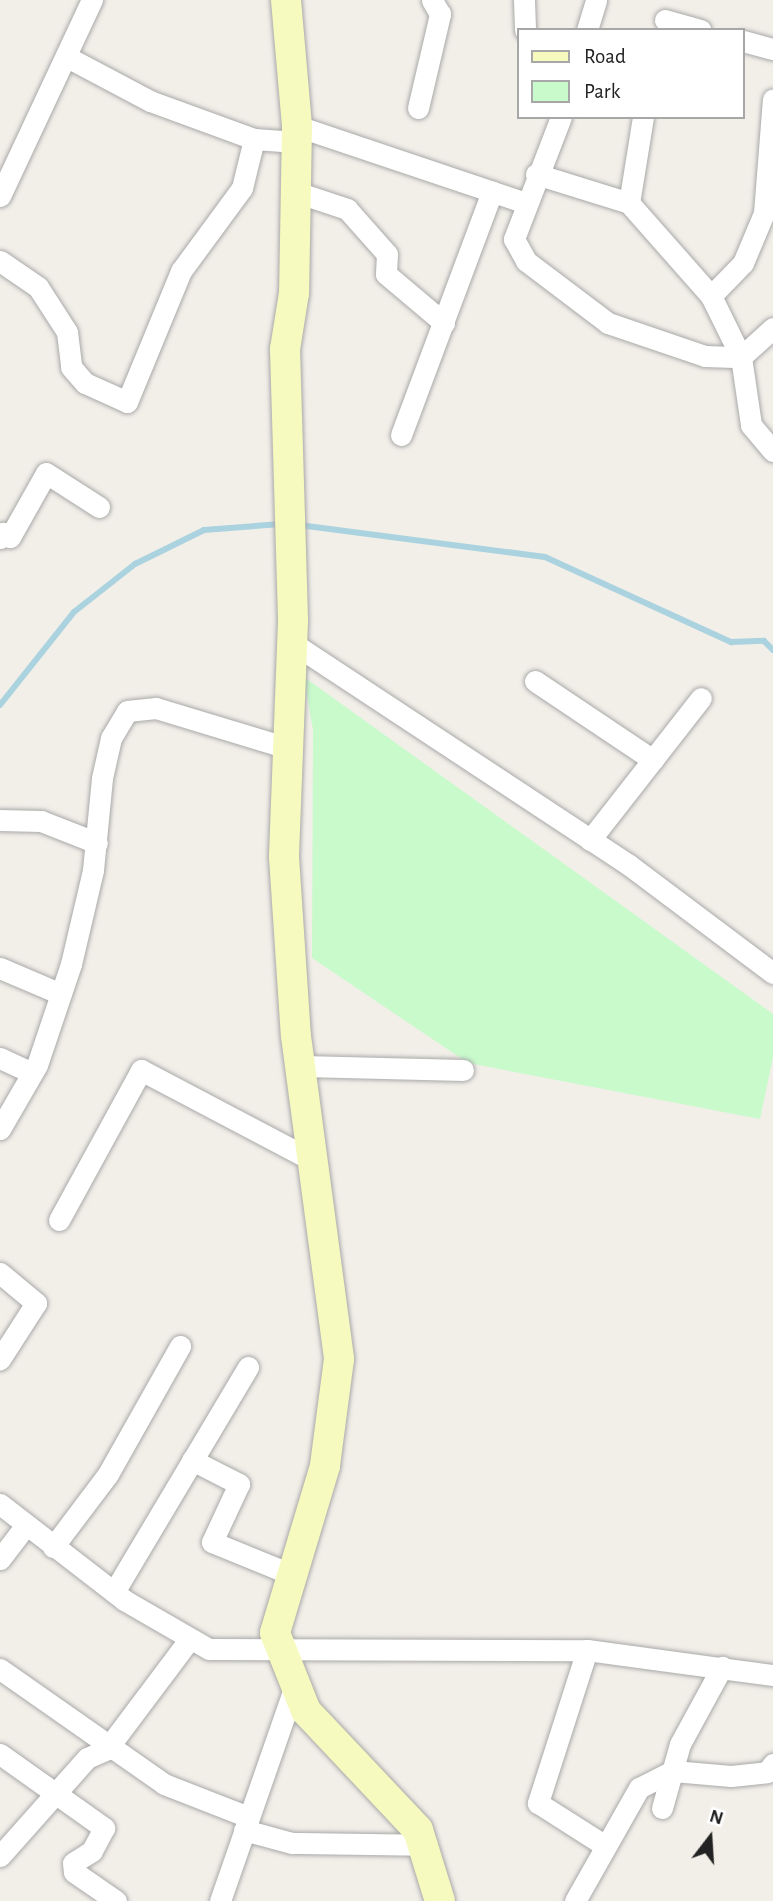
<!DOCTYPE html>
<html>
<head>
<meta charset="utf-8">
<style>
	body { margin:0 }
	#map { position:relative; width:773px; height:1901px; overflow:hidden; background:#f2efe9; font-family:"Alegreya Sans",sans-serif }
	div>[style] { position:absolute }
	.park>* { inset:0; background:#c8facc }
	.stream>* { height:6px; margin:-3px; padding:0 3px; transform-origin:3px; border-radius:3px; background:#aad3df }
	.roads { filter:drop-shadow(0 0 2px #a9a9a9) drop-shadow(0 0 2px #a9a9a9) }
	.street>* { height:21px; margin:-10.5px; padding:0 10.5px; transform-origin:10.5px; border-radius:10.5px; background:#fff }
	.secondary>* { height:30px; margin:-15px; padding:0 15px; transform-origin:15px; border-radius:15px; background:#f7fabf }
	span { translate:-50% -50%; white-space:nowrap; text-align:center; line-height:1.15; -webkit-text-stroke:6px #fff; paint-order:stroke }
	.legend { position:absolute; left:517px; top:28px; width:228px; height:91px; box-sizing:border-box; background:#fff; border:2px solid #a7a7a7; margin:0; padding:9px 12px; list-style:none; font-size:21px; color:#222 }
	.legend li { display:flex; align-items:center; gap:14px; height:35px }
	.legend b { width:35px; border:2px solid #a7a7a7 }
	.north { position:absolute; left:675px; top:1803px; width:70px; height:70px; -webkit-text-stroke:5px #fff; paint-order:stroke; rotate:17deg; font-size:19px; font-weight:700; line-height:28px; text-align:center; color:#222 }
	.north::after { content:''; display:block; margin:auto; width:24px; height:32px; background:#222; clip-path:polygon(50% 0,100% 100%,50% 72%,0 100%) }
</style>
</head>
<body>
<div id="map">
	<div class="park">
		<i style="clip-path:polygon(304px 677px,773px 1014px,773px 1057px,760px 1119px,468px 1063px,312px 958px,313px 730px)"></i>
	</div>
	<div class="stream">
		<i style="left:299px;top:525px;width:248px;rotate:7.4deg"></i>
		<i style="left:545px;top:557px;width:205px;rotate:24.6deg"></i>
		<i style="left:731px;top:642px;width:33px;rotate:-2deg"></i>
		<i style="left:764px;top:641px;width:13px;rotate:45deg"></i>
		<i style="left:0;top:705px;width:119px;rotate:-51.5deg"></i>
		<i style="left:74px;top:612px;width:78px;rotate:-38.2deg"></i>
		<i style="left:135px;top:564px;width:77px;rotate:-26.2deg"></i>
		<i style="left:204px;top:530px;width:77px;rotate:-4.5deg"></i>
	</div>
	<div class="roads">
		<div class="street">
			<i style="left:524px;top:0;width:30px;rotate:88deg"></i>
			<i style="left:665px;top:20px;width:37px;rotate:16deg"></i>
			<i style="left:587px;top:30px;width:31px;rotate:-73deg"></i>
			<i style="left:743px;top:41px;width:31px;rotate:15deg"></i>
			<i style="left:67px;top:57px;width:94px;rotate:27.9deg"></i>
			<i style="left:150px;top:101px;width:111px;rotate:20.1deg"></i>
			<i style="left:418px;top:108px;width:97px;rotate:-76.8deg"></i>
			<i style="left:440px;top:14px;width:16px;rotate:-120deg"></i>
			<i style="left:561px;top:117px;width:131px;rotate:111.1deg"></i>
			<i style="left:514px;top:239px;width:25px;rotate:61deg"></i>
			<i style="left:526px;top:261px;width:103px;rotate:37.1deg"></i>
			<i style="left:608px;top:323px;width:102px;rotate:18.8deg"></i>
			<i style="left:705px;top:356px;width:36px;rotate:2deg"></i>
			<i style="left:741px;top:357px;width:43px;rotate:-42.2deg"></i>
			<i style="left:643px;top:117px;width:87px;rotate:99.2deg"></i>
			<i style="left:629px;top:203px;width:124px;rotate:48.6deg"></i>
			<i style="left:711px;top:296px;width:68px;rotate:63.8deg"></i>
			<i style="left:741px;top:357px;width:69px;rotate:81.6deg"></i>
			<i style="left:751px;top:425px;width:34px;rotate:50deg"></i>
			<i style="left:297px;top:126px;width:238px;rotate:18.6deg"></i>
			<i style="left:536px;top:174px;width:97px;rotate:17.3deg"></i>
			<i style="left:296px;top:192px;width:54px;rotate:18.4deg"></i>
			<i style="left:347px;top:209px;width:60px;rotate:48.4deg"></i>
			<i style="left:387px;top:254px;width:20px;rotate:93deg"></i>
			<i style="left:386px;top:274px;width:76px;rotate:40.2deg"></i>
			<i style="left:0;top:196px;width:217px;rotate:-64.9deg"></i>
			<i style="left:0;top:261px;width:46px;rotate:34.4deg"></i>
			<i style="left:38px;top:287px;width:54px;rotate:57.2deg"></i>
			<i style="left:67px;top:332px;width:35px;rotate:83deg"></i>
			<i style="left:71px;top:367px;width:21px;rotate:49deg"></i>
			<i style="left:85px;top:383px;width:46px;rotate:24.3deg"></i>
			<i style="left:127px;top:402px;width:142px;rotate:-67.6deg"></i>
			<i style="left:181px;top:271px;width:103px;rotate:-53.7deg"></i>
			<i style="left:242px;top:188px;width:50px;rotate:-76.2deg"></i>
			<i style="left:254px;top:139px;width:42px;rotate:4.1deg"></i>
			<i style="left:711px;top:296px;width:46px;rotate:-45.9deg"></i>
			<i style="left:743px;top:263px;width:54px;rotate:-67.2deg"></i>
			<i style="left:764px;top:213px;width:114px;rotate:-85.5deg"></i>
			<i style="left:401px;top:435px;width:260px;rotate:-69.5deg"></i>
			<i style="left:0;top:538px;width:6px;rotate:-59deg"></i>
			<i style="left:3px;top:533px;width:8px;rotate:30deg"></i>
			<i style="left:10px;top:537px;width:73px;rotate:-60.6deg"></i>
			<i style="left:46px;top:473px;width:63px;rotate:32.7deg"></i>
			<i style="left:291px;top:642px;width:405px;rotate:33.4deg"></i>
			<i style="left:629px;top:865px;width:180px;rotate:36.9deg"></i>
			<i style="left:535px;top:681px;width:142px;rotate:33.8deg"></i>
			<i style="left:0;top:820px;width:41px;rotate:1.4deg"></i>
			<i style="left:41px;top:821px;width:60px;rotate:21.4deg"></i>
			<i style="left:590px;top:840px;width:180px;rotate:-52deg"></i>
			<i style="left:0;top:968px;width:66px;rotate:23.1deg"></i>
			<i style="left:0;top:1058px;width:35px;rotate:25deg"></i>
			<i style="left:303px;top:1066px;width:160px;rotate:1.4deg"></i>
			<i style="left:0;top:1129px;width:74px;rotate:-60deg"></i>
			<i style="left:37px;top:1065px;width:107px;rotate:-71.4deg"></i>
			<i style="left:71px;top:964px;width:97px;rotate:-76.8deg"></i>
			<i style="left:93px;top:870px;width:92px;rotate:-84.4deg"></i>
			<i style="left:102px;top:778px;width:41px;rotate:-77.3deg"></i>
			<i style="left:111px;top:738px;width:31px;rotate:-59deg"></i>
			<i style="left:127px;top:711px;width:29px;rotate:-6deg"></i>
			<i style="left:156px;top:708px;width:138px;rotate:16.9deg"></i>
			<i style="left:59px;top:1220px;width:171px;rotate:-61.3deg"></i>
			<i style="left:141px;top:1070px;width:193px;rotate:27.8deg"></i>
			<i style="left:0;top:1273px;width:47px;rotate:39.8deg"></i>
			<i style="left:36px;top:1303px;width:67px;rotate:122.7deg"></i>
			<i style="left:192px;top:1460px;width:53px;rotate:27.1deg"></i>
			<i style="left:239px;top:1484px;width:64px;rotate:115deg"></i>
			<i style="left:212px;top:1542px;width:82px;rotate:22.2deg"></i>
			<i style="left:0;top:1504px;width:157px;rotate:37.7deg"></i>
			<i style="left:124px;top:1600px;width:98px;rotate:30deg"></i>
			<i style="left:209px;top:1649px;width:378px;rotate:0.2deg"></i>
			<i style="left:587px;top:1650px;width:188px;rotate:7.7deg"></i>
			<i style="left:53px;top:1547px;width:91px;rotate:-53deg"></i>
			<i style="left:108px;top:1474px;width:147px;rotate:-60.6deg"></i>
			<i style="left:0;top:1559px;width:43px;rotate:-52.6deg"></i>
			<i style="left:114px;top:1592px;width:262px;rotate:-59.2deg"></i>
			<i style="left:587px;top:1650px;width:161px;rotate:107.8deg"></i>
			<i style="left:538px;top:1803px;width:78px;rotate:32.5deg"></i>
			<i style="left:0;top:1669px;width:200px;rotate:35deg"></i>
			<i style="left:164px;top:1784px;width:90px;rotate:21.4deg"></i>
			<i style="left:0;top:1754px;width:128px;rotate:35.4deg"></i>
			<i style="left:104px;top:1828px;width:26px;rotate:118deg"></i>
			<i style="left:92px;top:1851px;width:22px;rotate:148deg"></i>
			<i style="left:73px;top:1863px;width:9px;rotate:84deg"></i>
			<i style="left:74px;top:1872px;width:51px;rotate:34.6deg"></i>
			<i style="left:662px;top:1808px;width:66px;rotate:-74.3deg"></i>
			<i style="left:680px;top:1744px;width:88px;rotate:-61.4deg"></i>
			<i style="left:244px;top:1830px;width:50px;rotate:15.2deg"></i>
			<i style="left:292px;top:1843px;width:135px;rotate:0.8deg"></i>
			<i style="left:0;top:1856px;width:131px;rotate:-48.4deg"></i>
			<i style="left:87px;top:1758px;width:22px;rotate:-24deg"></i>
			<i style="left:107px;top:1749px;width:135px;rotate:-53.1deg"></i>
			<i style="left:220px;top:1901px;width:225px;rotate:-70.8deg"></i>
			<i style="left:575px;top:1901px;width:130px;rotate:-60.5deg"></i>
			<i style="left:639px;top:1788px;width:38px;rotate:-27deg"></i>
			<i style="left:673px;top:1771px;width:58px;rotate:4.9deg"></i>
			<i style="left:731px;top:1776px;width:36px;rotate:-6deg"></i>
			<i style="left:767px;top:1772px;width:10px;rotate:-53deg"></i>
		</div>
		<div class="secondary">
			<i style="left:286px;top:0;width:126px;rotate:85deg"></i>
			<i style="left:297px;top:126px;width:167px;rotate:91deg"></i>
			<i style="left:294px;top:293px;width:57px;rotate:99.1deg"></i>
			<i style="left:285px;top:349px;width:272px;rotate:88.3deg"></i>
			<i style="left:293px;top:621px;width:236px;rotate:92.2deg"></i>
			<i style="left:284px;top:857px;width:179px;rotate:86.2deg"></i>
			<i style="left:296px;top:1036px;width:326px;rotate:82.4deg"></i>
			<i style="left:339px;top:1359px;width:108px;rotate:97.5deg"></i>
			<i style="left:325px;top:1466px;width:174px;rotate:106.7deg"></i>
			<i style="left:275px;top:1633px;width:84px;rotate:68.3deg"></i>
			<i style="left:306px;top:1711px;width:163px;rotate:46.7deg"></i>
			<i style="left:418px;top:1830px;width:74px;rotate:72.8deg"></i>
		</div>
	</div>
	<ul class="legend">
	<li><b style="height:9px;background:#f7fabf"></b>Road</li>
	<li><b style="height:19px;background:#c8facc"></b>Park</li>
	</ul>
	<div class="north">N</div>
</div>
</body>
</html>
